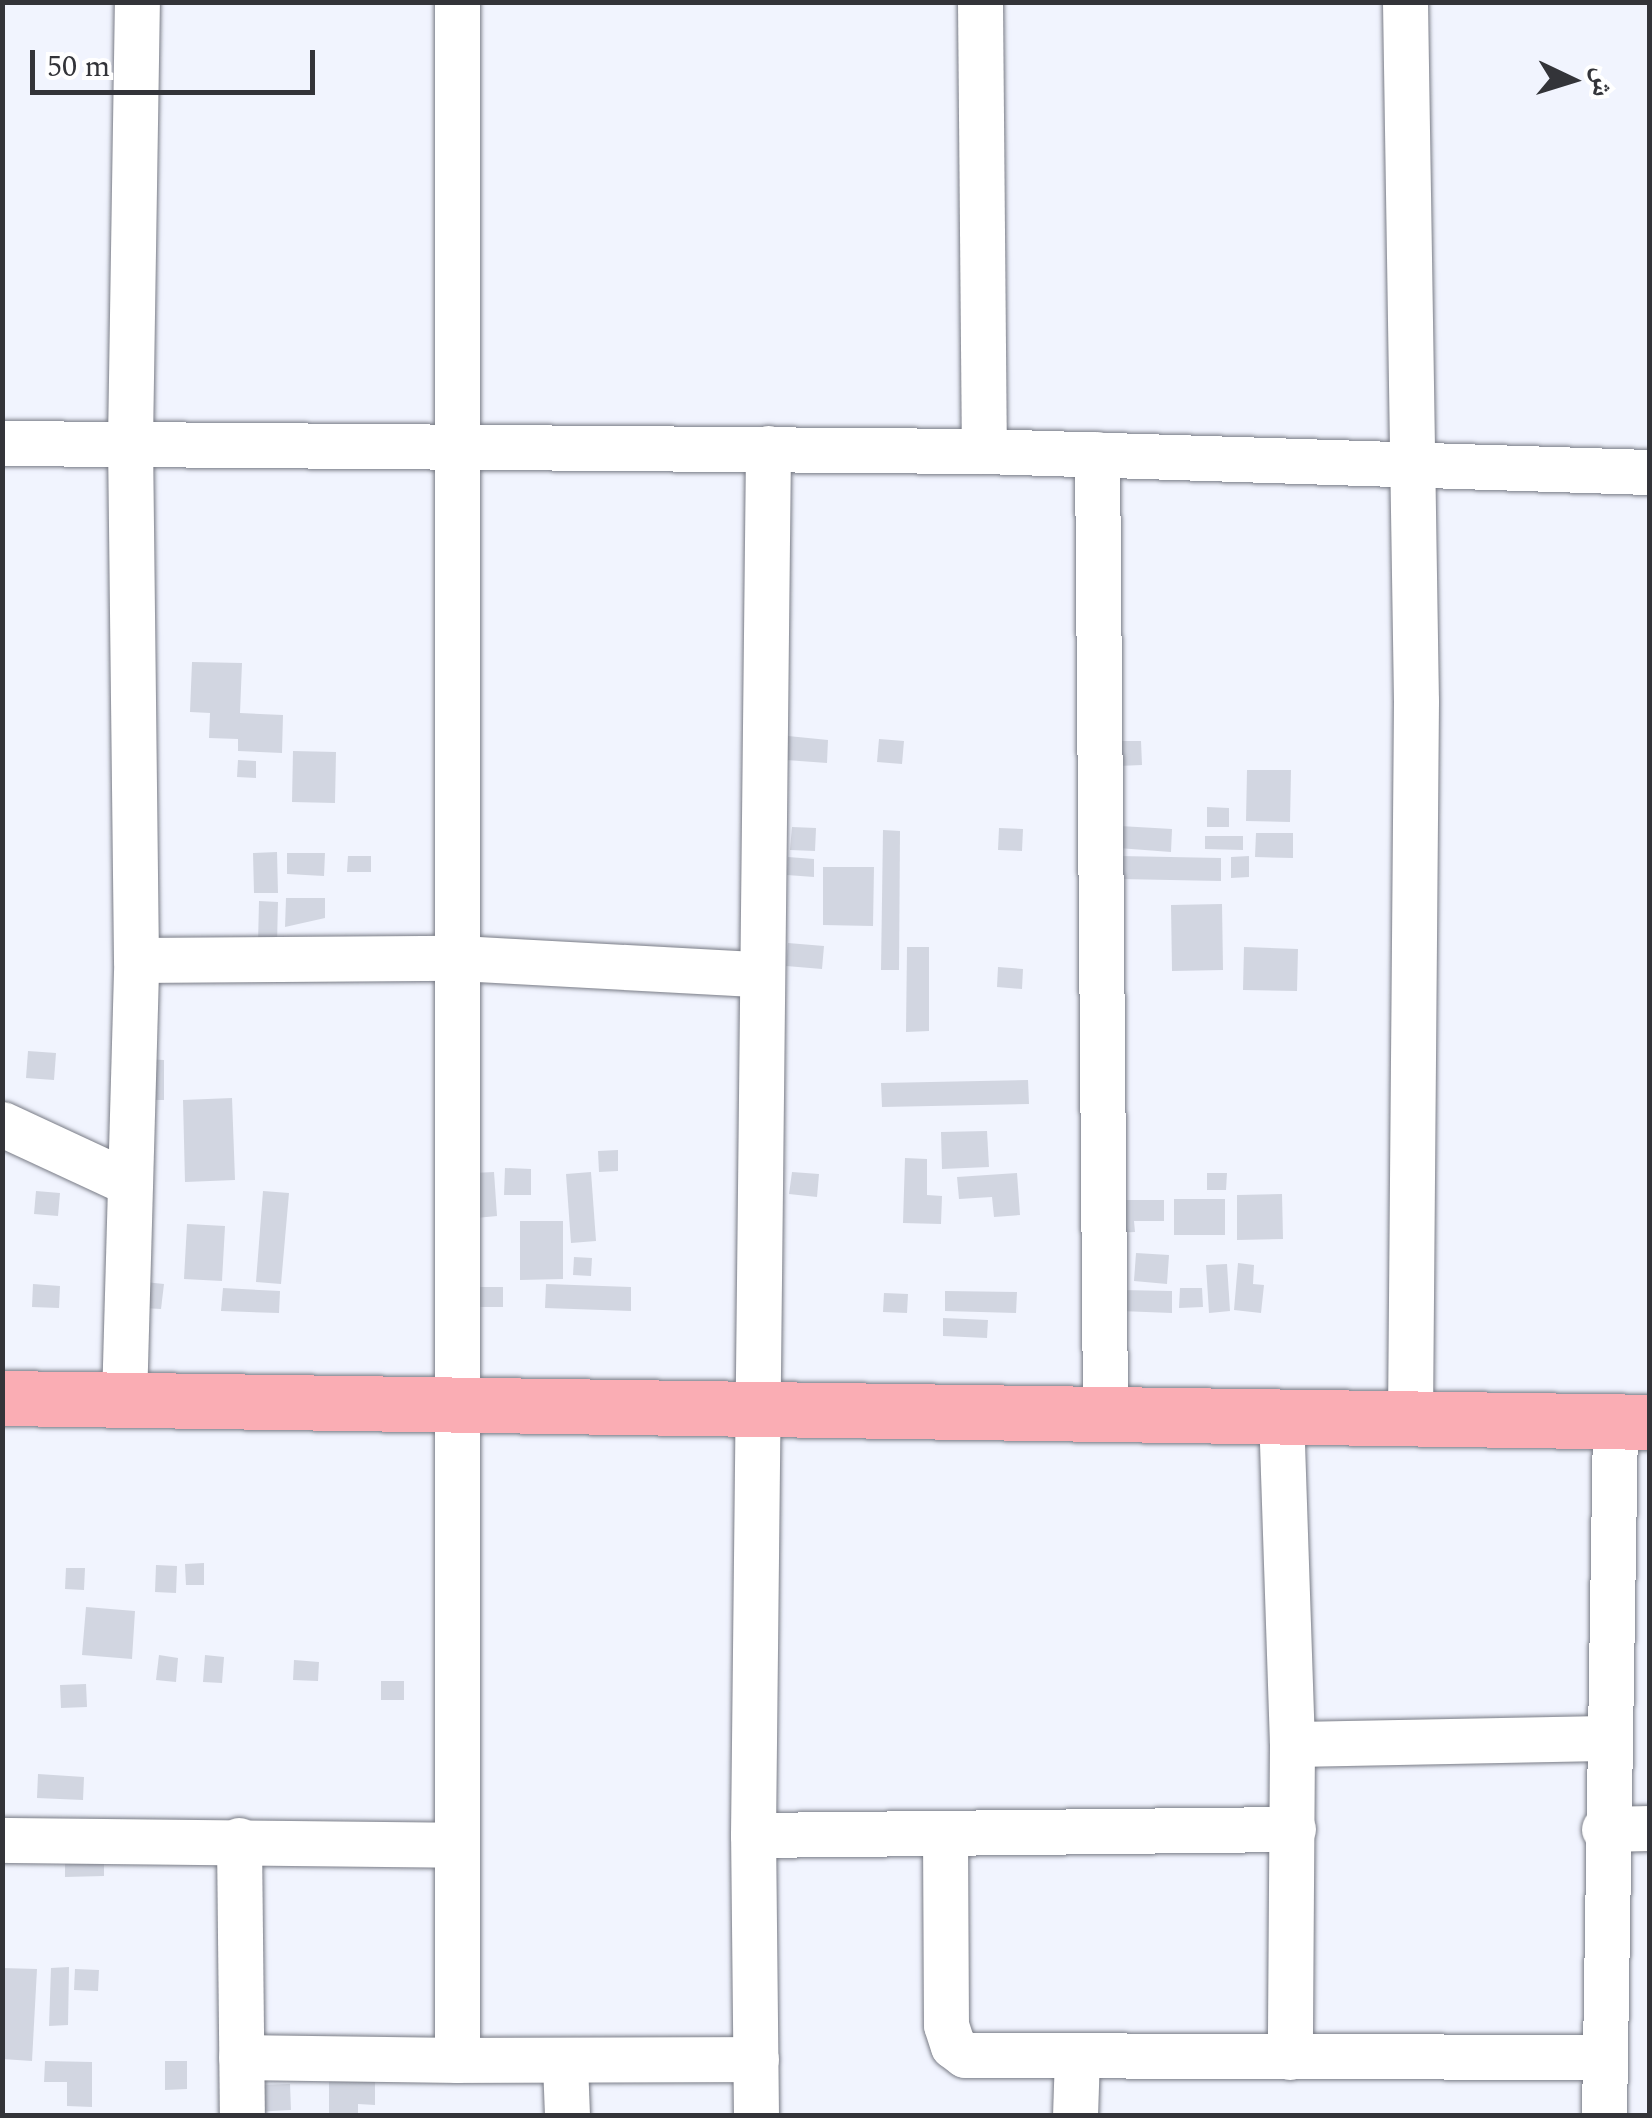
<!DOCTYPE html>
<html>
<head>
<meta charset="utf-8">
<style>
	body { margin:0 }
	#map { position:relative; width:1652px; height:2118px; overflow:hidden; background:#f1f4fe; font-family:Spectral,"Noto Naskh Arabic",serif }
	div>[style] { position:absolute }
	.building>* { inset:0; background:#d2d6e1 }
	.roads { filter:drop-shadow(0 0 2px #787b85) drop-shadow(0 0 2px #787b85) }
	.minor>* { height:45px; margin:-22.5px; padding:0 22.5px; transform-origin:22.5px; border-radius:22.5px; background:#fff }
	.major>* { height:55px; margin:-27.5px; padding:0 27.5px; transform-origin:27.5px; border-radius:27.5px; background:#faadb4 }
	span { translate:-50% -50%; white-space:nowrap; text-align:center; line-height:1.15; -webkit-text-stroke:9px #fff; paint-order:stroke }
	.frame { position:absolute; inset:0; border:5px solid #333439; pointer-events:none }
	.north { position:absolute; left:1522px; top:30px; width:100px; height:100px; -webkit-text-stroke:8px #fff; paint-order:stroke; rotate:94deg; font-size:28px; font-weight:700; line-height:40px; text-align:center; color:#333439 }
	.north::after { content:''; display:block; margin:auto; width:35px; height:45px; background:#333439; clip-path:polygon(50% 0,100% 100%,50% 72%,0 100%) }
	.scale { position:absolute; left:30px; top:50px; width:285px; height:45px; box-sizing:border-box; border:5px solid #333439; border-top:0; padding-left:12px; font-size:30px; line-height:35px; white-space:nowrap; color:#333439; -webkit-text-stroke:8px #fff; paint-order:stroke }
</style>
</head>
<body>
<div id="map">
	<div class="building">
		<i style="clip-path:polygon(192px 662px,242px 663px,240px 713px,283px 715px,282px 753px,238px 751px,238px 739px,209px 738px,210px 713px,190px 712px)"></i>
		<i style="clip-path:polygon(788px 736px,828px 740px,827px 763px,786px 760px)"></i>
		<i style="clip-path:polygon(879px 739px,904px 741px,902px 764px,877px 762px)"></i>
		<i style="clip-path:polygon(1118px 741px,1141px 741px,1142px 765px,1118px 766px)"></i>
		<i style="clip-path:polygon(293px 751px,336px 752px,335px 803px,292px 802px)"></i>
		<i style="clip-path:polygon(238px 760px,256px 761px,256px 778px,237px 777px)"></i>
		<i style="clip-path:polygon(1247px 770px,1291px 770px,1290px 822px,1246px 821px)"></i>
		<i style="clip-path:polygon(1207px 807px,1229px 808px,1229px 827px,1207px 827px)"></i>
		<i style="clip-path:polygon(1120px 826px,1172px 829px,1171px 852px,1118px 848px)"></i>
		<i style="clip-path:polygon(792px 827px,816px 828px,815px 851px,790px 850px)"></i>
		<i style="clip-path:polygon(999px 828px,1023px 829px,1022px 851px,998px 850px)"></i>
		<i style="clip-path:polygon(883px 830px,900px 831px,899px 970px,881px 970px)"></i>
		<i style="clip-path:polygon(1256px 833px,1293px 833px,1293px 858px,1255px 857px)"></i>
		<i style="clip-path:polygon(1205px 836px,1243px 836px,1243px 850px,1205px 849px)"></i>
		<i style="clip-path:polygon(277px 852px,278px 893px,254px 893px,253px 853px)"></i>
		<i style="clip-path:polygon(287px 853px,325px 853px,324px 876px,287px 874px)"></i>
		<i style="clip-path:polygon(348px 856px,371px 856px,371px 872px,347px 872px)"></i>
		<i style="clip-path:polygon(1120px 856px,1221px 858px,1221px 881px,1120px 879px)"></i>
		<i style="clip-path:polygon(1249px 856px,1249px 877px,1231px 878px,1231px 857px)"></i>
		<i style="clip-path:polygon(788px 857px,814px 859px,814px 877px,787px 875px)"></i>
		<i style="clip-path:polygon(823px 867px,874px 867px,873px 926px,823px 925px)"></i>
		<i style="clip-path:polygon(286px 898px,325px 898px,325px 918px,285px 927px)"></i>
		<i style="clip-path:polygon(259px 901px,278px 902px,277px 944px,258px 944px)"></i>
		<i style="clip-path:polygon(1222px 904px,1223px 970px,1172px 971px,1171px 905px)"></i>
		<i style="clip-path:polygon(788px 943px,824px 946px,822px 969px,786px 966px)"></i>
		<i style="clip-path:polygon(907px 947px,929px 947px,929px 1031px,906px 1032px)"></i>
		<i style="clip-path:polygon(1244px 947px,1298px 949px,1297px 991px,1243px 990px)"></i>
		<i style="clip-path:polygon(998px 967px,1023px 969px,1022px 989px,997px 987px)"></i>
		<i style="clip-path:polygon(28px 1051px,56px 1053px,54px 1080px,26px 1078px)"></i>
		<i style="clip-path:polygon(145px 1059px,164px 1060px,164px 1100px,145px 1100px)"></i>
		<i style="clip-path:polygon(1028px 1080px,1029px 1104px,882px 1107px,881px 1083px)"></i>
		<i style="clip-path:polygon(232px 1098px,235px 1180px,185px 1182px,183px 1100px)"></i>
		<i style="clip-path:polygon(987px 1131px,989px 1167px,942px 1169px,941px 1132px)"></i>
		<i style="clip-path:polygon(618px 1150px,618px 1171px,599px 1172px,598px 1151px)"></i>
		<i style="clip-path:polygon(905px 1158px,927px 1159px,927px 1195px,942px 1196px,941px 1224px,903px 1223px)"></i>
		<i style="clip-path:polygon(505px 1168px,531px 1169px,531px 1195px,504px 1195px)"></i>
		<i style="clip-path:polygon(494px 1172px,497px 1216px,476px 1218px,473px 1173px)"></i>
		<i style="clip-path:polygon(591px 1172px,596px 1241px,571px 1243px,566px 1174px)"></i>
		<i style="clip-path:polygon(792px 1172px,819px 1174px,817px 1197px,789px 1194px)"></i>
		<i style="clip-path:polygon(1017px 1173px,1020px 1215px,994px 1217px,992px 1197px,959px 1199px,957px 1177px)"></i>
		<i style="clip-path:polygon(1207px 1173px,1227px 1173px,1226px 1190px,1207px 1190px)"></i>
		<i style="clip-path:polygon(36px 1191px,60px 1193px,58px 1216px,34px 1214px)"></i>
		<i style="clip-path:polygon(263px 1191px,289px 1193px,281px 1284px,256px 1282px)"></i>
		<i style="clip-path:polygon(1282px 1194px,1283px 1239px,1237px 1240px,1237px 1195px)"></i>
		<i style="clip-path:polygon(1174px 1199px,1225px 1199px,1225px 1235px,1174px 1235px)"></i>
		<i style="clip-path:polygon(1115px 1200px,1164px 1200px,1164px 1221px,1134px 1221px,1135px 1232px,1115px 1233px)"></i>
		<i style="clip-path:polygon(520px 1221px,563px 1221px,563px 1279px,520px 1280px)"></i>
		<i style="clip-path:polygon(187px 1224px,225px 1226px,222px 1281px,184px 1279px)"></i>
		<i style="clip-path:polygon(1136px 1253px,1169px 1255px,1167px 1284px,1134px 1281px)"></i>
		<i style="clip-path:polygon(574px 1257px,592px 1258px,591px 1276px,573px 1275px)"></i>
		<i style="clip-path:polygon(1238px 1263px,1254px 1265px,1253px 1284px,1264px 1285px,1261px 1313px,1234px 1310px)"></i>
		<i style="clip-path:polygon(1227px 1264px,1230px 1311px,1209px 1313px,1206px 1265px)"></i>
		<i style="clip-path:polygon(145px 1282px,164px 1284px,161px 1309px,143px 1308px)"></i>
		<i style="clip-path:polygon(33px 1284px,60px 1286px,59px 1308px,32px 1307px)"></i>
		<i style="clip-path:polygon(546px 1284px,631px 1287px,631px 1311px,545px 1308px)"></i>
		<i style="clip-path:polygon(480px 1287px,503px 1287px,503px 1307px,480px 1307px)"></i>
		<i style="clip-path:polygon(223px 1288px,280px 1291px,279px 1313px,221px 1311px)"></i>
		<i style="clip-path:polygon(1180px 1288px,1202px 1288px,1203px 1307px,1179px 1308px)"></i>
		<i style="clip-path:polygon(1121px 1290px,1172px 1291px,1172px 1313px,1120px 1311px)"></i>
		<i style="clip-path:polygon(945px 1291px,1017px 1292px,1016px 1313px,945px 1311px)"></i>
		<i style="clip-path:polygon(884px 1293px,908px 1294px,907px 1313px,883px 1312px)"></i>
		<i style="clip-path:polygon(943px 1318px,988px 1320px,987px 1338px,943px 1336px)"></i>
		<i style="clip-path:polygon(204px 1563px,204px 1585px,186px 1585px,185px 1564px)"></i>
		<i style="clip-path:polygon(156px 1565px,177px 1566px,176px 1593px,155px 1592px)"></i>
		<i style="clip-path:polygon(66px 1568px,85px 1568px,84px 1590px,65px 1589px)"></i>
		<i style="clip-path:polygon(86px 1607px,135px 1611px,132px 1659px,82px 1655px)"></i>
		<i style="clip-path:polygon(159px 1655px,178px 1658px,176px 1682px,156px 1680px)"></i>
		<i style="clip-path:polygon(205px 1655px,224px 1657px,222px 1683px,203px 1682px)"></i>
		<i style="clip-path:polygon(294px 1660px,319px 1662px,318px 1681px,293px 1680px)"></i>
		<i style="clip-path:polygon(381px 1681px,404px 1681px,404px 1700px,381px 1700px)"></i>
		<i style="clip-path:polygon(86px 1684px,87px 1707px,61px 1708px,60px 1685px)"></i>
		<i style="clip-path:polygon(38px 1774px,84px 1777px,83px 1800px,37px 1798px)"></i>
		<i style="clip-path:polygon(65px 1854px,104px 1854px,104px 1876px,65px 1877px)"></i>
		<i style="clip-path:polygon(69px 1967px,68px 2025px,49px 2026px,51px 1968px)"></i>
		<i style="clip-path:polygon(2px 1968px,37px 1969px,32px 2061px,2px 2059px)"></i>
		<i style="clip-path:polygon(75px 1969px,99px 1970px,98px 1991px,74px 1990px)"></i>
		<i style="clip-path:polygon(45px 2061px,92px 2062px,92px 2107px,67px 2106px,67px 2082px,44px 2082px)"></i>
		<i style="clip-path:polygon(165px 2061px,187px 2061px,187px 2089px,165px 2090px)"></i>
		<i style="clip-path:polygon(329px 2080px,375px 2081px,375px 2105px,358px 2104px,358px 2116px,329px 2116px)"></i>
		<i style="clip-path:polygon(290px 2084px,291px 2110px,253px 2112px,252px 2085px)"></i>
	</div>
	<div class="roads">
		<div class="minor">
			<i style="left:457px;top:2px;width:2058px;rotate:90deg"></i>
			<i style="left:457px;top:2060px;width:299px;rotate:-0.2deg"></i>
			<i style="left:980px;top:2px;width:449px;rotate:89.5deg"></i>
			<i style="left:1405px;top:2px;width:699px;rotate:89.1deg"></i>
			<i style="left:1416px;top:701px;width:713px;rotate:90.48deg"></i>
			<i style="left:2px;top:443px;width:982px;rotate:0.47deg"></i>
			<i style="left:984px;top:451px;width:666px;rotate:1.81deg"></i>
			<i style="left:1097px;top:454px;width:959px;rotate:89.52deg"></i>
			<i style="left:136px;top:960px;width:323px;rotate:-0.4deg"></i>
			<i style="left:459px;top:958px;width:300px;rotate:3.1deg"></i>
			<i style="left:2px;top:1124px;width:140px;rotate:24.9deg"></i>
			<i style="left:124px;top:1401px;width:441px;rotate:-88.4deg"></i>
			<i style="left:136px;top:960px;width:518px;rotate:-90.66deg"></i>
			<i style="left:130px;top:442px;width:440px;rotate:-89.1deg"></i>
			<i style="left:1281px;top:1413px;width:331px;rotate:88.1deg"></i>
			<i style="left:1292px;top:1744px;width:313px;rotate:90.4deg"></i>
			<i style="left:1292px;top:1744px;width:315px;rotate:-1.1deg"></i>
			<i style="left:1604px;top:1829px;width:46px;rotate:-1.2deg"></i>
			<i style="left:753px;top:1835px;width:540px;rotate:-0.64deg"></i>
			<i style="left:945px;top:1835px;width:190px;rotate:89.7deg"></i>
			<i style="left:946px;top:2025px;width:22px;rotate:72deg"></i>
			<i style="left:953px;top:2046px;width:15px;rotate:37deg"></i>
			<i style="left:965px;top:2055px;width:639px;rotate:0.18deg"></i>
			<i style="left:2px;top:1840px;width:453px;rotate:0.6deg"></i>
			<i style="left:239px;top:1840px;width:276px;rotate:89.4deg"></i>
			<i style="left:241px;top:2057px;width:216px;rotate:0.8deg"></i>
			<i style="left:565px;top:2063px;width:53px;rotate:87.8deg"></i>
			<i style="left:756px;top:2116px;width:281px;rotate:-90.6deg"></i>
			<i style="left:753px;top:1835px;width:1387px;rotate:-89.38deg"></i>
			<i style="left:1075px;top:2116px;width:59px;rotate:-88.1deg"></i>
			<i style="left:1604px;top:2116px;width:694px;rotate:-89.09deg"></i>
		</div>
		<div class="major">
			<i style="left:2px;top:1398px;width:1648px;rotate:0.83deg"></i>
		</div>
	</div>
	<div class="frame"></div>
	<div class="north">ش</div>
	<div class="scale">50 m</div>
</div>
</body>
</html>
